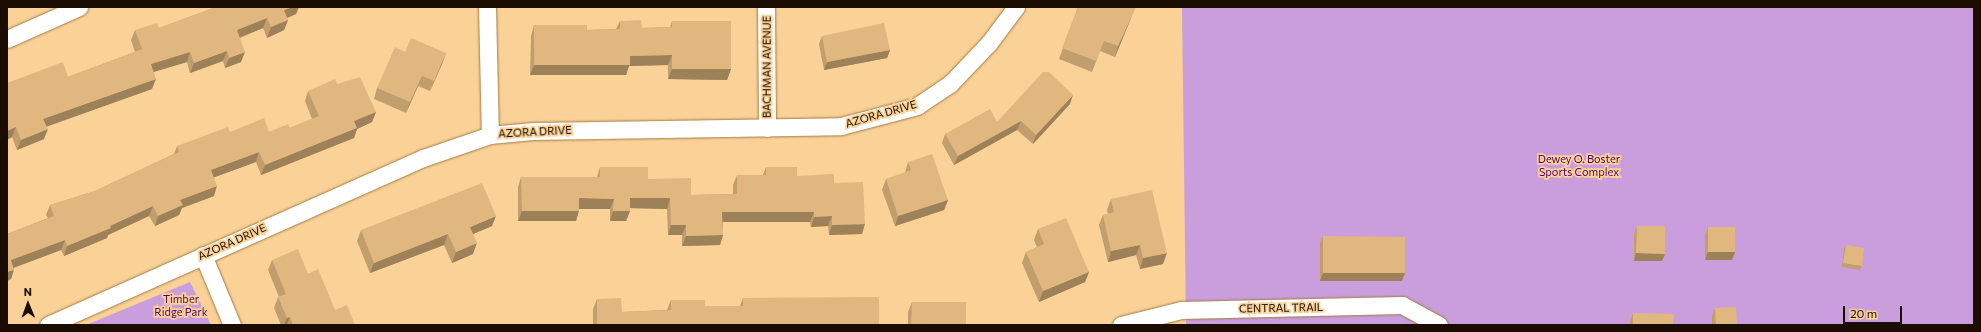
<!DOCTYPE html>
<html>
<head>
<meta charset="utf-8">
<style>
	body { margin:0 }
	#map { position:relative; width:1981px; height:332px; overflow:hidden; background:#fad197; font-family:Commissioner,sans-serif }
	div>[style] { position:absolute }
	.green>* { inset:0; background:#ca9edc }
	.roads { filter:drop-shadow(0 0 1px #a17c43) drop-shadow(0 0 1px #a17c43) }
	.street>* { height:17px; margin:-8.5px; padding:0 8.5px; transform-origin:8.5px; border-radius:8.5px; background:#fff }
	.wall>* { inset:0; background:#c19e6d }
	.shaded-wall>* { inset:0; background:#9d8159 }
	.building>* { inset:0; background:#e0b87f }
	span { translate:-50% -50%; white-space:nowrap; text-align:center; line-height:1.15; -webkit-text-stroke:3.5px #fad197; paint-order:stroke }
	.street-label { font-size:11px; color:#1a0c00 }
	.park-label { font-size:11px; color:#500067 }
	.frame { position:absolute; inset:0; border:8px solid #1a0c00; pointer-events:none }
	.north { position:absolute; left:8px; top:284px; width:40px; height:40px; -webkit-text-stroke:3px #fad197; paint-order:stroke; rotate:359deg; font-size:11px; font-weight:700; line-height:16px; text-align:center; color:#1a0c00 }
	.north::after { content:''; display:block; margin:auto; width:14px; height:18px; background:#1a0c00; clip-path:polygon(50% 0,100% 100%,50% 72%,0 100%) }
	.scale { position:absolute; left:1843px; top:306px; width:59px; height:18px; box-sizing:border-box; border:2px solid #1a0c00; border-top:0; padding-left:5px; font-size:12px; line-height:14px; white-space:nowrap; color:#1a0c00; -webkit-text-stroke:3px #fad197; paint-order:stroke }
</style>
</head>
<body>
<div id="map">
	<div class="green">
		<i style="clip-path:polygon(1182px 7px,1974px 7px,1974px 325px,1186px 325px)"></i>
		<i style="clip-path:polygon(190px 282px,211px 325px,86px 325px)"></i>
	</div>
	<div class="roads">
		<div class="street">
			<i style="left:487px;top:7px;width:128px;rotate:88.7deg"></i>
			<i style="left:766px;top:7px;width:121px;rotate:89.5deg"></i>
			<i style="left:7px;top:39px;width:79px;rotate:-24deg"></i>
			<i style="left:203px;top:255px;width:76px;rotate:67.5deg"></i>
			<i style="left:48px;top:325px;width:411px;rotate:-24deg"></i>
			<i style="left:423px;top:158px;width:71px;rotate:-18.9deg"></i>
			<i style="left:490px;top:135px;width:43px;rotate:-5.3deg"></i>
			<i style="left:533px;top:131px;width:308px;rotate:-0.9deg"></i>
			<i style="left:841px;top:126px;width:79px;rotate:-14.7deg"></i>
			<i style="left:917px;top:106px;width:40px;rotate:-34deg"></i>
			<i style="left:950px;top:84px;width:57px;rotate:-46.4deg"></i>
			<i style="left:989px;top:43px;width:45px;rotate:-53.1deg"></i>
			<i style="left:1121px;top:325px;width:62px;rotate:-14deg"></i>
			<i style="left:1181px;top:310px;width:221px;rotate:-1.3deg"></i>
			<i style="left:1402px;top:305px;width:42px;rotate:28.4deg"></i>
		</div>
	</div>
	<div class="wall">
		<i style="clip-path:polygon(216px 7px,299px 7px,296px 14px,287px 18px,288px 20px,284px 30px,267px 38px,263px 28px,240px 38px,241px 62px,225px 68px,223px 61px,190px 73px,187px 62px,153px 72px,152px 89px,47px 126px,44px 139px,17px 150px,12px 137px,7px 140px,7px 83px,68px 77px,135px 52px,131px 40px,135px 30px,159px 28px)"></i>
		<i style="clip-path:polygon(1078px 7px,1131px 18px,1115px 57px,1100px 51px,1092px 72px,1059px 59px)"></i>
		<i style="clip-path:polygon(620px 21px,642px 28px,670px 27px,672px 21px,731px 69px,727px 80px,668px 79px,668px 65px,629px 66px,626px 75px,530px 75px,531px 36px,534px 25px,587px 30px,616px 29px)"></i>
		<i style="clip-path:polygon(822px 36px,890px 50px,887px 58px,824px 70px,819px 44px)"></i>
		<i style="clip-path:polygon(405px 52px,446px 53px,442px 64px,430px 91px,418px 86px,406px 113px,374px 99px,377px 88px)"></i>
		<i style="clip-path:polygon(337px 84px,376px 112px,372px 122px,357px 129px,354px 138px,261px 175px,256px 162px,214px 177px,214px 196px,182px 208px,179px 215px,155px 226px,149px 216px,108px 235px,107px 238px,64px 256px,61px 250px,14px 268px,11px 279px,7px 281px,7px 234px,48px 218px,46px 215px,50px 205px,95px 191px,174px 154px,177px 146px,230px 132px,269px 132px,290px 128px,312px 119px,305px 101px,308px 91px)"></i>
		<i style="clip-path:polygon(1070px 104px,1033px 144px,1017px 130px,954px 165px,942px 143px,945px 134px,997px 122px)"></i>
		<i style="clip-path:polygon(908px 162px,948px 200px,944px 210px,895px 226px,882px 190px,886px 179px,905px 173px)"></i>
		<i style="clip-path:polygon(600px 167px,648px 179px,691px 195px,733px 194px,733px 185px,737px 175px,763px 175px,766px 167px,797px 176px,834px 183px,862px 234px,829px 235px,828px 226px,811px 227px,810px 222px,723px 222px,723px 235px,720px 245px,682px 246px,682px 235px,668px 235px,667px 209px,630px 208px,630px 211px,626px 221px,610px 221px,610px 209px,579px 209px,576px 221px,518px 221px,518px 187px,521px 177px,597px 177px)"></i>
		<i style="clip-path:polygon(1111px 199px,1163px 264px,1140px 269px,1136px 255px,1108px 262px,1099px 225px,1103px 215px,1108px 214px,1107px 210px)"></i>
		<i style="clip-path:polygon(492px 226px,473px 234px,473px 254px,452px 263px,444px 245px,370px 273px,357px 241px,361px 230px)"></i>
		<i style="clip-path:polygon(1637px 226px,1665px 254px,1662px 261px,1634px 261px,1634px 234px)"></i>
		<i style="clip-path:polygon(1708px 227px,1735px 252px,1732px 260px,1705px 260px,1705px 235px)"></i>
		<i style="clip-path:polygon(1038px 229px,1089px 272px,1085px 282px,1039px 302px,1022px 263px,1026px 252px,1037px 247px,1034px 240px)"></i>
		<i style="clip-path:polygon(1323px 236px,1402px 281px,1320px 281px,1320px 243px)"></i>
		<i style="clip-path:polygon(1846px 245px,1862px 266px,1860px 270px,1842px 267px,1844px 249px)"></i>
		<i style="clip-path:polygon(272px 260px,308px 274px,335px 310px,355px 325px,281px 325px,274px 308px,278px 297px,279px 297px,268px 270px)"></i>
		<i style="clip-path:polygon(743px 298px,879px 325px,593px 325px,593px 309px,597px 299px,622px 312px,667px 310px,671px 300px,705px 306px,740px 306px)"></i>
		<i style="clip-path:polygon(912px 302px,966px 325px,908px 325px,908px 312px)"></i>
		<i style="clip-path:polygon(1715px 308px,1737px 325px,1712px 325px,1712px 316px)"></i>
		<i style="clip-path:polygon(1633px 313px,1673px 325px,1630px 325px,1630px 320px)"></i>
	</div>
	<div class="shaded-wall">
		<i style="clip-path:polygon(293px 7px,299px 7px,296px 14px,280px 21px,284px 10px)"></i>
		<i style="clip-path:polygon(1135px 8px,1131px 18px,1115px 57px,1118px 46px)"></i>
		<i style="clip-path:polygon(267px 18px,263px 28px,233px 40px,237px 30px)"></i>
		<i style="clip-path:polygon(288px 20px,284px 30px,267px 38px,271px 27px)"></i>
		<i style="clip-path:polygon(890px 50px,887px 58px,824px 70px,827px 62px)"></i>
		<i style="clip-path:polygon(227px 51px,223px 61px,190px 73px,194px 63px)"></i>
		<i style="clip-path:polygon(190px 52px,187px 62px,147px 74px,151px 64px)"></i>
		<i style="clip-path:polygon(245px 52px,241px 62px,225px 68px,229px 58px)"></i>
		<i style="clip-path:polygon(446px 53px,442px 64px,430px 91px,434px 81px)"></i>
		<i style="clip-path:polygon(672px 55px,668px 65px,629px 66px,626px 75px,530px 75px,534px 65px,630px 56px)"></i>
		<i style="clip-path:polygon(672px 69px,731px 69px,727px 80px,668px 79px)"></i>
		<i style="clip-path:polygon(422px 76px,418px 86px,406px 113px,410px 102px)"></i>
		<i style="clip-path:polygon(156px 79px,152px 89px,40px 129px,43px 119px)"></i>
		<i style="clip-path:polygon(1073px 95px,1070px 104px,1033px 144px,1036px 135px)"></i>
		<i style="clip-path:polygon(376px 112px,372px 122px,357px 129px,354px 138px,261px 175px,265px 165px,354px 121px)"></i>
		<i style="clip-path:polygon(1021px 121px,1017px 130px,954px 165px,958px 156px)"></i>
		<i style="clip-path:polygon(16px 127px,12px 137px,7px 140px,7px 131px)"></i>
		<i style="clip-path:polygon(48px 129px,44px 139px,17px 150px,21px 140px)"></i>
		<i style="clip-path:polygon(259px 152px,256px 162px,207px 180px,211px 170px)"></i>
		<i style="clip-path:polygon(217px 186px,214px 196px,182px 208px,179px 215px,155px 226px,158px 216px,180px 200px)"></i>
		<i style="clip-path:polygon(579px 198px,614px 199px,610px 209px,576px 209px)"></i>
		<i style="clip-path:polygon(630px 198px,670px 198px,667px 209px,626px 208px)"></i>
		<i style="clip-path:polygon(948px 200px,944px 210px,895px 226px,898px 216px)"></i>
		<i style="clip-path:polygon(153px 206px,149px 216px,108px 235px,107px 238px,64px 256px,67px 246px)"></i>
		<i style="clip-path:polygon(522px 211px,579px 211px,576px 221px,518px 221px)"></i>
		<i style="clip-path:polygon(613px 211px,630px 211px,626px 221px,610px 221px)"></i>
		<i style="clip-path:polygon(722px 212px,814px 212px,810px 222px,719px 222px)"></i>
		<i style="clip-path:polygon(496px 216px,492px 226px,466px 237px,470px 227px)"></i>
		<i style="clip-path:polygon(832px 216px,828px 226px,811px 227px,814px 217px)"></i>
		<i style="clip-path:polygon(865px 224px,862px 234px,829px 235px,832px 225px)"></i>
		<i style="clip-path:polygon(671px 225px,686px 225px,682px 235px,668px 235px)"></i>
		<i style="clip-path:polygon(448px 234px,444px 245px,370px 273px,374px 263px)"></i>
		<i style="clip-path:polygon(723px 235px,720px 245px,682px 246px,686px 236px)"></i>
		<i style="clip-path:polygon(65px 240px,61px 250px,7px 270px,11px 260px)"></i>
		<i style="clip-path:polygon(477px 243px,473px 254px,452px 263px,456px 252px)"></i>
		<i style="clip-path:polygon(1140px 245px,1136px 255px,1108px 262px,1111px 251px)"></i>
		<i style="clip-path:polygon(1708px 252px,1735px 252px,1732px 260px,1705px 260px)"></i>
		<i style="clip-path:polygon(1167px 253px,1163px 264px,1140px 269px,1143px 258px)"></i>
		<i style="clip-path:polygon(1636px 253px,1665px 254px,1662px 261px,1634px 261px)"></i>
		<i style="clip-path:polygon(14px 270px,11px 279px,7px 281px,7px 272px)"></i>
		<i style="clip-path:polygon(1089px 272px,1085px 282px,1039px 302px,1043px 291px)"></i>
		<i style="clip-path:polygon(1323px 273px,1405px 273px,1402px 281px,1320px 281px)"></i>
		<i style="clip-path:polygon(290px 317px,287px 325px,284px 325px,287px 318px)"></i>
	</div>
	<div class="building">
		<i style="clip-path:polygon(216px 7px,293px 7px,284px 10px,288px 20px,271px 27px,267px 18px,237px 30px,245px 52px,229px 58px,227px 51px,194px 63px,190px 52px,151px 64px,156px 79px,43px 119px,48px 129px,21px 140px,16px 127px,7px 131px,7px 83px,63px 62px,68px 77px,142px 49px,135px 30px,157px 23px,159px 28px)"></i>
		<i style="clip-path:polygon(1078px 7px,1136px 7px,1118px 46px,1104px 41px,1096px 61px,1062px 48px)"></i>
		<i style="clip-path:polygon(641px 20px,642px 28px,672px 27px,672px 21px,731px 21px,731px 69px,672px 69px,672px 55px,630px 56px,630px 65px,534px 65px,534px 25px,587px 25px,587px 30px,620px 29px,620px 21px)"></i>
		<i style="clip-path:polygon(884px 23px,890px 50px,827px 62px,822px 36px)"></i>
		<i style="clip-path:polygon(411px 38px,446px 53px,434px 81px,422px 76px,410px 102px,377px 88px,395px 47px,405px 52px)"></i>
		<i style="clip-path:polygon(1043px 72px,1049px 72px,1073px 95px,1036px 135px,1021px 121px,958px 156px,945px 134px,990px 109px,997px 122px)"></i>
		<i style="clip-path:polygon(360px 77px,376px 112px,354px 121px,357px 128px,265px 165px,259px 152px,211px 170px,217px 186px,180px 200px,183px 205px,158px 216px,153px 206px,110px 226px,111px 228px,67px 246px,65px 240px,11px 260px,14px 270px,7px 272px,7px 234px,54px 216px,50px 205px,95px 191px,179px 152px,177px 146px,228px 127px,230px 132px,264px 118px,269px 132px,288px 124px,290px 128px,319px 116px,308px 91px,335px 79px,337px 84px)"></i>
		<i style="clip-path:polygon(932px 154px,948px 200px,898px 216px,886px 179px,911px 170px,908px 162px)"></i>
		<i style="clip-path:polygon(600px 167px,648px 167px,648px 179px,691px 178px,691px 195px,737px 194px,737px 175px,766px 175px,766px 167px,797px 167px,797px 176px,834px 174px,834px 183px,863px 182px,865px 224px,832px 225px,832px 216px,814px 217px,814px 212px,722px 212px,723px 235px,686px 236px,686px 225px,671px 225px,670px 198px,630px 198px,630px 211px,613px 211px,614px 199px,579px 198px,579px 211px,522px 211px,521px 177px,600px 177px)"></i>
		<i style="clip-path:polygon(482px 183px,496px 216px,470px 227px,477px 243px,456px 252px,448px 234px,374px 263px,361px 230px)"></i>
		<i style="clip-path:polygon(1152px 190px,1167px 253px,1143px 258px,1140px 245px,1111px 251px,1103px 215px,1114px 212px,1111px 199px)"></i>
		<i style="clip-path:polygon(1066px 218px,1089px 272px,1043px 291px,1026px 252px,1044px 244px,1038px 229px)"></i>
		<i style="clip-path:polygon(1637px 226px,1665px 226px,1665px 254px,1636px 253px)"></i>
		<i style="clip-path:polygon(1708px 227px,1735px 227px,1735px 252px,1708px 252px)"></i>
		<i style="clip-path:polygon(1323px 236px,1405px 237px,1405px 273px,1323px 273px)"></i>
		<i style="clip-path:polygon(1846px 245px,1864px 248px,1862px 266px,1843px 263px)"></i>
		<i style="clip-path:polygon(298px 249px,308px 274px,318px 269px,335px 310px,347px 305px,355px 325px,293px 325px,290px 317px,287px 318px,278px 297px,286px 294px,272px 260px)"></i>
		<i style="clip-path:polygon(879px 297px,879px 325px,597px 325px,597px 299px,621px 298px,622px 312px,671px 310px,671px 300px,705px 300px,705px 306px,743px 306px,743px 298px)"></i>
		<i style="clip-path:polygon(912px 302px,966px 302px,966px 325px,911px 325px)"></i>
		<i style="clip-path:polygon(1736px 307px,1737px 325px,1716px 325px,1715px 308px)"></i>
		<i style="clip-path:polygon(1633px 313px,1674px 314px,1673px 325px,1633px 325px)"></i>
	</div>
	<div class="street-label">
		<span style="left:767px;top:67px;rotate:-90deg">BACHMAN AVENUE</span>
		<span style="left:881px;top:114px;rotate:-16deg">AZORA DRIVE</span>
		<span style="left:535px;top:132px;rotate:-3deg">AZORA DRIVE</span>
		<span style="left:232px;top:242px;rotate:-24deg">AZORA DRIVE</span>
		<span style="left:1281px;top:308px;rotate:-1deg">CENTRAL TRAIL</span>
	</div>
	<div class="park-label">
		<span style="left:1579px;top:166px">Dewey O. Boster<br>Sports Complex</span>
		<span style="left:181px;top:306px">Timber<br>Ridge Park</span>
	</div>
	<div class="frame"></div>
	<div class="north">N</div>
	<div class="scale">20 m</div>
</div>
</body>
</html>
